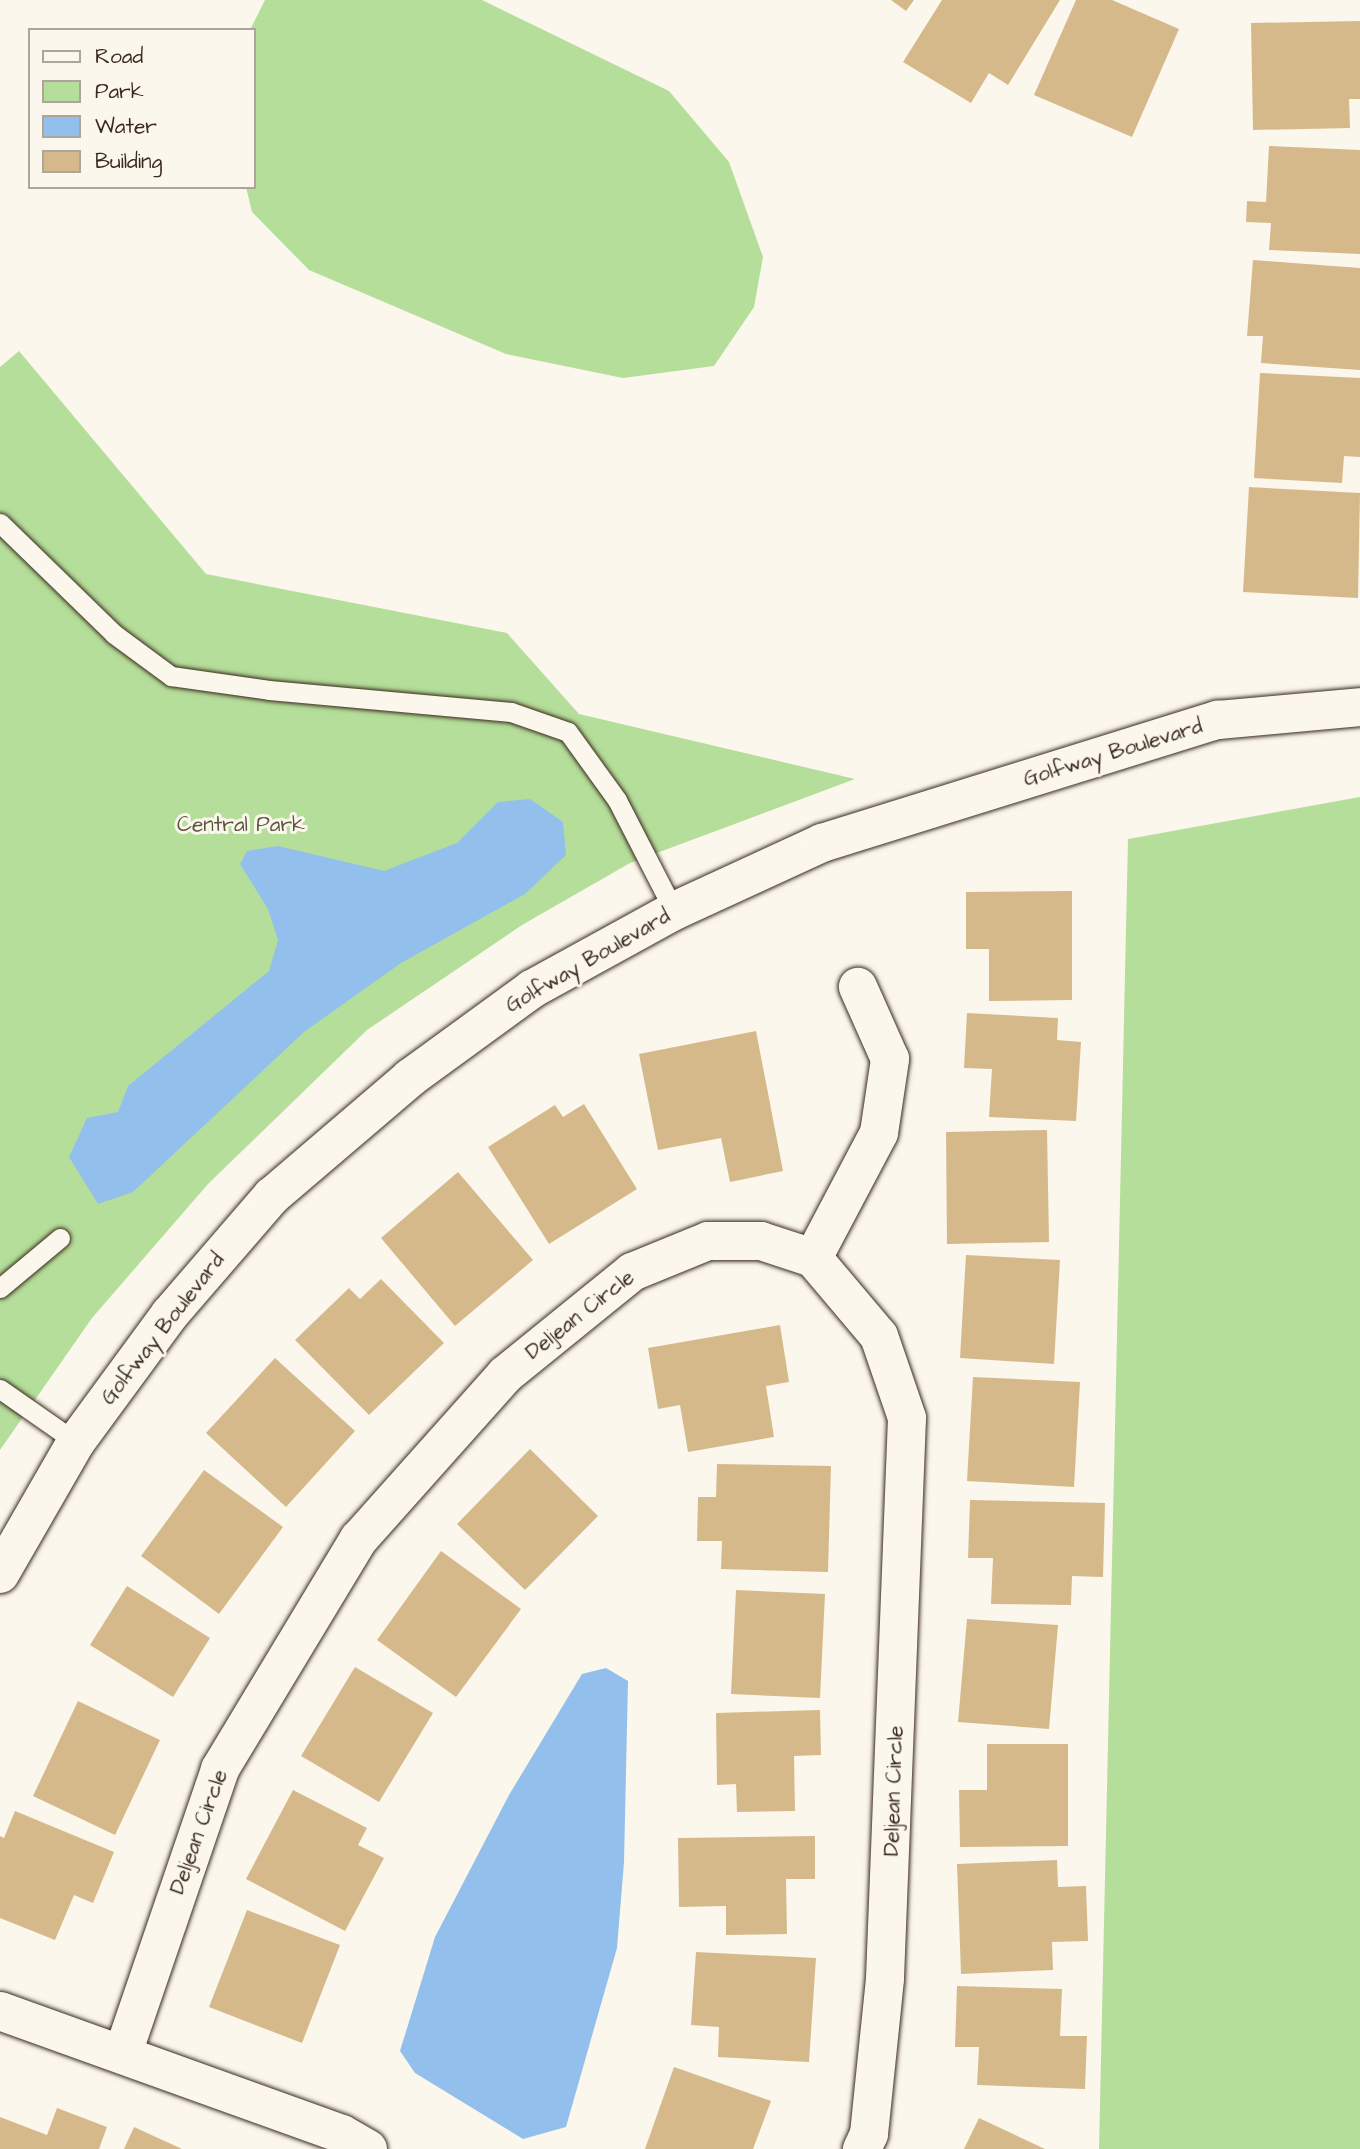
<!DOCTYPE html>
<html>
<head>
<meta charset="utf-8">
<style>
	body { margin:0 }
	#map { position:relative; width:1360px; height:2149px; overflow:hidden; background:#fbf7ec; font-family:"Architects Daughter",sans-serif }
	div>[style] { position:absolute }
	.green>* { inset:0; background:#b5de9a }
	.water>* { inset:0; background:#93bfec }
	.building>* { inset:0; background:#d6b98b }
	.roads { filter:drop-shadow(0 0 2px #3b2a1e) drop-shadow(0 0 2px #3b2a1e) }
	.lane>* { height:19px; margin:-9.5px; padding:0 9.5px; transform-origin:9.5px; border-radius:9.5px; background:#fbf7ec }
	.street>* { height:38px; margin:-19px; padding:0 19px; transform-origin:19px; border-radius:19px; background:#fbf7ec }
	span { translate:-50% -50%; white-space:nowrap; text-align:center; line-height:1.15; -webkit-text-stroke:6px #fbf7ec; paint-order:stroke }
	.street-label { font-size:21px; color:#3b2a1e }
	.park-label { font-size:21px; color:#5a573d }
	.legend { position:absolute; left:28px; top:28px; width:228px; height:161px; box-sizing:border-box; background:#fbf7ec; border:2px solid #aea59a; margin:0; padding:9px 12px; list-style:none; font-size:21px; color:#3b2a1e }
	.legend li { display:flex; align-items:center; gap:14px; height:35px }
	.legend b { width:35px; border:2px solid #aea59a }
</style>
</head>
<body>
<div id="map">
	<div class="green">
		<i style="clip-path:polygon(265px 0,482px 0,669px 91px,729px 162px,763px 257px,754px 307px,714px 366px,623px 378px,506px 354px,309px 270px,252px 212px,246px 187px,254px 187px,254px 30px,250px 30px)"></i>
		<i style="clip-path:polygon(19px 351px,206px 574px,507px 633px,579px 714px,855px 779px,630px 863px,522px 925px,367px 1030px,208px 1184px,92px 1318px,0 1450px,0 367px)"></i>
		<i style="clip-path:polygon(1360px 797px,1360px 2149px,1099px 2149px,1128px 839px)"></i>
	</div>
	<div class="water">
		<i style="clip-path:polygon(530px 799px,563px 822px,566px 855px,525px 894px,401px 963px,304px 1032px,133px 1192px,98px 1204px,69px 1157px,87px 1118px,118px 1112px,128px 1086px,269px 971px,278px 940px,268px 909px,240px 864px,247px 851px,278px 846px,384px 871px,457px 843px,498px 802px)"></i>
		<i style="clip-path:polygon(606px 1668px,628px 1681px,624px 1862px,617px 1948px,566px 2127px,523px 2139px,415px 2073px,400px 2051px,435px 1937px,509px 1795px,582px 1674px)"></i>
	</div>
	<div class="building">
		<i style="clip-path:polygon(891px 0,914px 0,906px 11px)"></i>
		<i style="clip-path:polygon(942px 0,1060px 0,1008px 85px,989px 73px,971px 103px,903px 62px)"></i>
		<i style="clip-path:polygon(1076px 0,1112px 0,1179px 29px,1132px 137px,1034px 95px)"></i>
		<i style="clip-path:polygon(1360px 21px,1360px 99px,1349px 99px,1350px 128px,1253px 130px,1251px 23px)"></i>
		<i style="clip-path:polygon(1269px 146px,1360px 150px,1360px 254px,1269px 250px,1271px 223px,1246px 222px,1247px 201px,1266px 202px)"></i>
		<i style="clip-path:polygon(1253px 260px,1360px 268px,1360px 370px,1261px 363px,1263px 336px,1247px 336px)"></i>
		<i style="clip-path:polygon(1260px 373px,1360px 378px,1360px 457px,1344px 456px,1342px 483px,1254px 478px)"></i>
		<i style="clip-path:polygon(1249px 487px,1360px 493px,1358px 598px,1243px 592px)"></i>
		<i style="clip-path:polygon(1072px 891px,1072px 1000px,989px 1001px,989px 949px,966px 949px,966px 892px)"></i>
		<i style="clip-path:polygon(967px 1013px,1058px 1018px,1057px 1040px,1081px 1042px,1076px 1121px,989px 1117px,992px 1069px,964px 1068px)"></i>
		<i style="clip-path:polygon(756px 1031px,783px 1171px,730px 1182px,721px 1138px,658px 1150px,639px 1054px)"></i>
		<i style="clip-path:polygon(584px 1104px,637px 1189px,549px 1244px,488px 1147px,555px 1105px,563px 1117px)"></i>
		<i style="clip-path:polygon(1047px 1130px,1049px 1242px,947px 1244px,946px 1132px)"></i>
		<i style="clip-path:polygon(458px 1172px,533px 1260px,455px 1326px,381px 1238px)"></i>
		<i style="clip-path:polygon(966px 1255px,1060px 1260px,1054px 1364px,960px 1358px)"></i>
		<i style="clip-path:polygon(381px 1279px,444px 1343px,369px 1415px,295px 1340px,349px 1288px,360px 1299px)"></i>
		<i style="clip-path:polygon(780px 1325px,789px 1382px,766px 1386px,774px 1437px,688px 1452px,680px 1405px,658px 1409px,648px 1348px)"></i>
		<i style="clip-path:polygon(275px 1358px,355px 1431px,286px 1507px,206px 1433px)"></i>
		<i style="clip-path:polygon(973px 1377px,1080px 1382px,1074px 1487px,967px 1481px)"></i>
		<i style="clip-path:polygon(530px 1449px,598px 1516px,525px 1590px,457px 1524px)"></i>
		<i style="clip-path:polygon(717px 1464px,831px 1466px,828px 1572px,721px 1569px,722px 1541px,697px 1541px,698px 1497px,716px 1497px)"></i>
		<i style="clip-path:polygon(204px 1470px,283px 1527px,219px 1614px,141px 1556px)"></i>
		<i style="clip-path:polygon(970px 1500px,1105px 1503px,1103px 1577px,1072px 1576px,1071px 1605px,991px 1604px,993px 1558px,968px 1558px)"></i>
		<i style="clip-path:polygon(441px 1551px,521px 1609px,456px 1697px,377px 1640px)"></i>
		<i style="clip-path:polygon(127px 1586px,210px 1638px,173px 1697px,90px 1645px)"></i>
		<i style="clip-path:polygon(736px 1590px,825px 1594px,820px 1698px,731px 1694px)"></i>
		<i style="clip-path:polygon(967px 1619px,1058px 1625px,1049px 1729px,958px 1722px)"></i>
		<i style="clip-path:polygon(355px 1667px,433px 1713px,379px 1802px,301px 1756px)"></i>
		<i style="clip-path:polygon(78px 1701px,160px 1740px,115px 1835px,33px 1796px)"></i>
		<i style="clip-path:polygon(820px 1710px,821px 1755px,794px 1756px,795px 1811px,737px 1812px,736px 1784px,717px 1785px,716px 1713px)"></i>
		<i style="clip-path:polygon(987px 1744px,1068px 1744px,1068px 1846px,960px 1847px,959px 1790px,987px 1790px)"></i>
		<i style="clip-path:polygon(293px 1790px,367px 1828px,358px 1845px,384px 1858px,345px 1931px,246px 1879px)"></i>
		<i style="clip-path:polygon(15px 1811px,114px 1852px,93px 1903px,74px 1895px,55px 1940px,0 1918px,0 1836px,4px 1838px)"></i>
		<i style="clip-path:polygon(815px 1836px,815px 1879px,786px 1879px,787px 1934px,726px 1935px,726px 1906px,679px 1907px,678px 1838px)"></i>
		<i style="clip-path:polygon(1057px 1860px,1058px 1887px,1086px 1886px,1088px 1941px,1052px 1942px,1053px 1970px,961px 1974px,957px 1864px)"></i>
		<i style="clip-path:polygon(247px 1910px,340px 1945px,302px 2043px,209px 2007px)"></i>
		<i style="clip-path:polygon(696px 1952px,816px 1958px,809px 2062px,718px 2057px,719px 2027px,691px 2025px)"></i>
		<i style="clip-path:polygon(957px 1986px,1062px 1989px,1060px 2036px,1087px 2036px,1085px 2089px,977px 2085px,979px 2047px,955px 2047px)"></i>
		<i style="clip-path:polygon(674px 2067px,771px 2101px,753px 2149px,645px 2149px)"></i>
		<i style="clip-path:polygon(57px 2108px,107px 2127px,99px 2149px,0 2149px,0 2117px,47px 2135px)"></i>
		<i style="clip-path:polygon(979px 2118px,1045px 2149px,964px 2149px)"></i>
		<i style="clip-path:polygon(134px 2127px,182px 2149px,124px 2149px)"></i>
	</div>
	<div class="roads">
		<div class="lane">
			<i style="left:0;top:523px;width:159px;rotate:44.2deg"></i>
			<i style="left:114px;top:634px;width:71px;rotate:36.4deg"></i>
			<i style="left:171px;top:676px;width:99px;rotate:8.1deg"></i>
			<i style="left:269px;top:690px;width:243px;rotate:5.2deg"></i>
			<i style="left:511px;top:712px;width:60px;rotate:19.3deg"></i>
			<i style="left:568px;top:732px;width:84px;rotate:54.2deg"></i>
			<i style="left:617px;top:800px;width:125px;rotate:62.8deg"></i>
			<i style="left:0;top:1288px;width:78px;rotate:-39.8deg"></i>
			<i style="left:0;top:1389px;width:93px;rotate:34.9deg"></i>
		</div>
		<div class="street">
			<i style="left:813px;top:1258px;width:141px;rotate:-62.2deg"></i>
			<i style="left:879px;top:1133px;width:75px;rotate:-81.5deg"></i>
			<i style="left:890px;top:1059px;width:79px;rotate:-114deg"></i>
			<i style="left:0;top:1574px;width:152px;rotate:-60.1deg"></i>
			<i style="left:76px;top:1442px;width:159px;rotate:-53.7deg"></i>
			<i style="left:170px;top:1314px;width:156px;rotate:-49.2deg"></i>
			<i style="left:272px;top:1196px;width:182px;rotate:-40.5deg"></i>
			<i style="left:410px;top:1078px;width:151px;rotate:-36.1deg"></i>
			<i style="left:532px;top:989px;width:162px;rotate:-28.8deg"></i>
			<i style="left:674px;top:911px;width:163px;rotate:-24.7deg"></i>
			<i style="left:822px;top:843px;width:415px;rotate:-17.3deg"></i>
			<i style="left:1218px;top:720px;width:143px;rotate:-5.2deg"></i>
			<i style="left:0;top:2011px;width:363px;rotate:19.8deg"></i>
			<i style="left:342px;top:2134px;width:30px;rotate:30deg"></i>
			<i style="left:123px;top:2053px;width:300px;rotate:-71.1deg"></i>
			<i style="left:220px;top:1769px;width:269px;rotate:-58.9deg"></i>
			<i style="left:359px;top:1539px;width:220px;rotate:-48.3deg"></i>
			<i style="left:505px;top:1375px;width:164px;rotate:-39deg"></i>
			<i style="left:632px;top:1272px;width:82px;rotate:-22.2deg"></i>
			<i style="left:708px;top:1241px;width:53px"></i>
			<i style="left:761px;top:1241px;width:55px;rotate:18.1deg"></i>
			<i style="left:813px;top:1258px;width:102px;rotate:49.8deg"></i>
			<i style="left:879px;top:1336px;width:87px;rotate:71.1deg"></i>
			<i style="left:907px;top:1418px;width:561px;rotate:92.25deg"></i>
			<i style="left:885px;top:1979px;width:156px;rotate:95.9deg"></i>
			<i style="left:869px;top:2134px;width:17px;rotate:115deg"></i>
		</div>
	</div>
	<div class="street-label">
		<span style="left:1113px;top:753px;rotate:-17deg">Golfway Boulevard</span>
		<span style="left:588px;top:961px;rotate:-30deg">Golfway Boulevard</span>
		<span style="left:580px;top:1315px;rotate:-38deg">Deljean Circle</span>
		<span style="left:163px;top:1329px;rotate:-52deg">Golfway Boulevard</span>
		<span style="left:894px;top:1791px;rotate:-88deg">Deljean Circle</span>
		<span style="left:199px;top:1832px;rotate:-70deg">Deljean Circle</span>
	</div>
	<div class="park-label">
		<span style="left:241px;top:825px">Central Park</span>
	</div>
	<ul class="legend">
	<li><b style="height:9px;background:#fbf7ec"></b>Road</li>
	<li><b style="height:19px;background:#b5de9a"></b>Park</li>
	<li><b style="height:19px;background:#93bfec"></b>Water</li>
	<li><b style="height:19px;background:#d6b98b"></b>Building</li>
	</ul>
</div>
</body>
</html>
